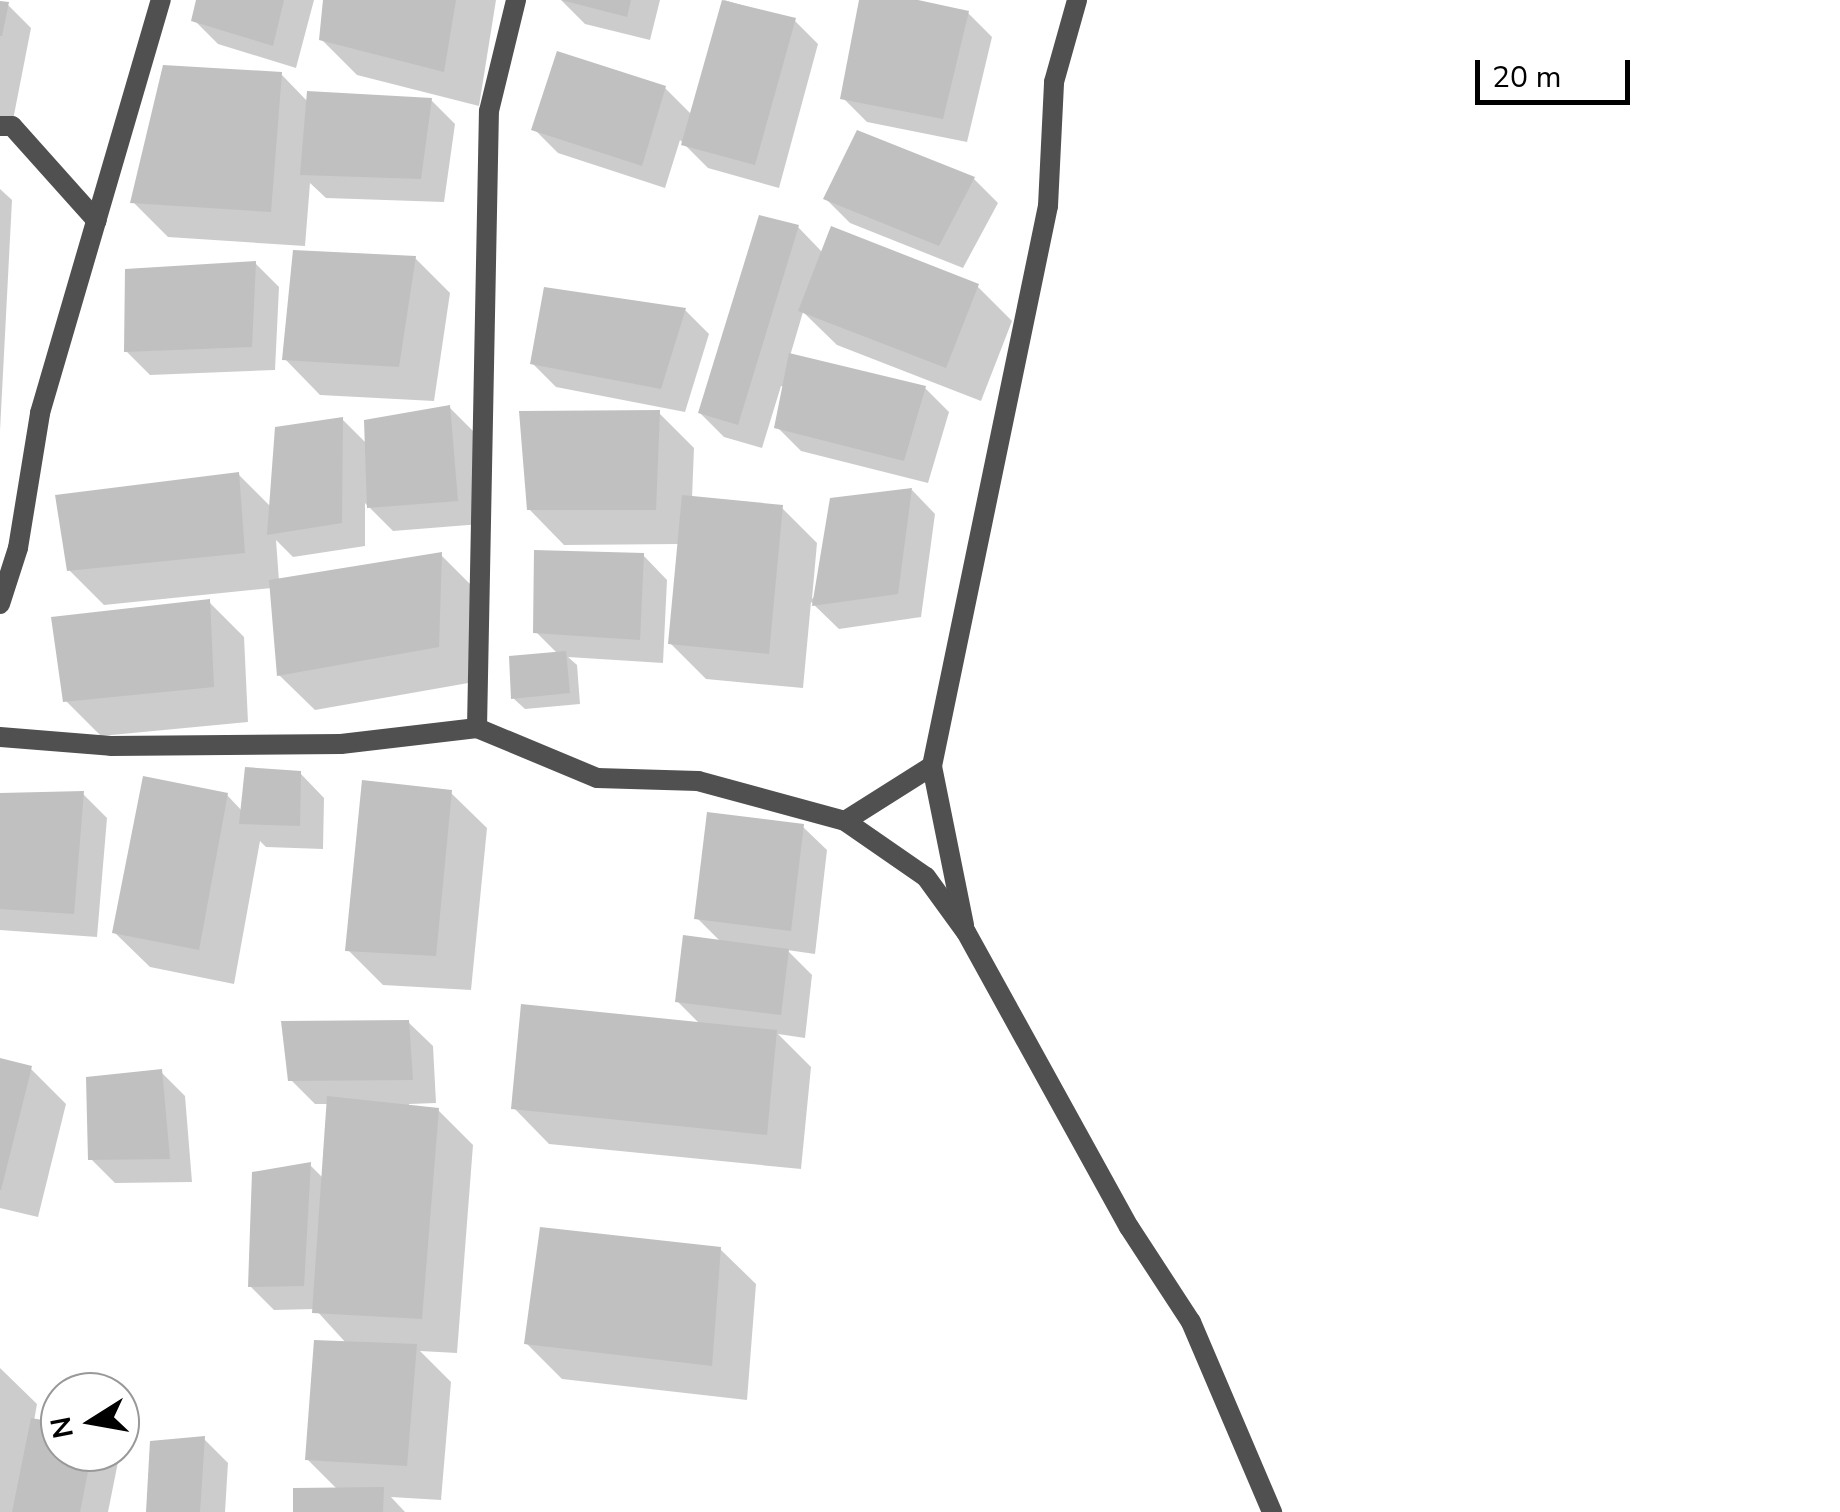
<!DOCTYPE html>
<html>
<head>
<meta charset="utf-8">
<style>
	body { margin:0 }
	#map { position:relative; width:1840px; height:1512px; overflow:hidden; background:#fff; font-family:"Nunito Sans",sans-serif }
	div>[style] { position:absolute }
	.shadow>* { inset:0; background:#0003 }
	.building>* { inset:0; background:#c0c0c0 }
	.minor>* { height:20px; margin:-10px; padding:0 10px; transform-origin:10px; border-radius:10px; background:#505050 }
	.tertiary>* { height:20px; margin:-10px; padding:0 10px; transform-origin:10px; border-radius:10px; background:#505050 }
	span { translate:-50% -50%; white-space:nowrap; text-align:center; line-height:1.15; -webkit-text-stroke:8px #fff; paint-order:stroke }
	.north { position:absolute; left:40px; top:1372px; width:100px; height:100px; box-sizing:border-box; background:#fff; border:2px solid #999; border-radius:50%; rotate:259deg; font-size:28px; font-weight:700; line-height:40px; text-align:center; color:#000 }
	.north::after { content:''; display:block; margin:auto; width:35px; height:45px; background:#000; clip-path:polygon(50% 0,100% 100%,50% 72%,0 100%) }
	.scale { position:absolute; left:1475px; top:60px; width:155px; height:45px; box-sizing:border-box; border:5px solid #000; border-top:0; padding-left:12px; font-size:30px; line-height:35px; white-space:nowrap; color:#000; -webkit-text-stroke:8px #fff; paint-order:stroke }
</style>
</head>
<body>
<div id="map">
	<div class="shadow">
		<i style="clip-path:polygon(199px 0,314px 0,296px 68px,218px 44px,194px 20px)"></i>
		<i style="clip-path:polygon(326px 0,496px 0,479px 106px,357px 75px,321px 39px)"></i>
		<i style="clip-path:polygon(561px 0,660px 0,650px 40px,585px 24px)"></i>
		<i style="clip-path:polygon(724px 0,794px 20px,818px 44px,779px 188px,708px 168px,680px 140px,665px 188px,558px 153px,534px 129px,665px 88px,692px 115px)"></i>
		<i style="clip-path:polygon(862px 0,906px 0,968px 13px,992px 37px,967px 142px,867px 122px,843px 98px)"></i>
		<i style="clip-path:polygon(0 4px,7px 4px,31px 28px,13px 120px,0 119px)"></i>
		<i style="clip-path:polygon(281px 74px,308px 102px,431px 100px,455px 124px,444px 202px,326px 198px,310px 183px,305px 246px,168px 237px,133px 202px)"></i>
		<i style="clip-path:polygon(974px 179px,998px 203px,963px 268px,850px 223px,826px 199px)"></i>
		<i style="clip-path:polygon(0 189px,12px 200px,0 431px)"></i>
		<i style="clip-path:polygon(798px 227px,823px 253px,977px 286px,1012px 321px,981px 401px,837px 345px,803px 312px,790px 356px,925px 388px,949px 412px,928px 483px,801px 451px,777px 427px,785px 387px,781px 386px,762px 448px,724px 437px,700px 413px)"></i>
		<i style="clip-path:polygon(415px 258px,450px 293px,434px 401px,320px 395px,285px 359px)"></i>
		<i style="clip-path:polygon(255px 263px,279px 287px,275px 370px,150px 375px,126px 351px)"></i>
		<i style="clip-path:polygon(685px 310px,709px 334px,685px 412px,556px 387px,532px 363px)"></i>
		<i style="clip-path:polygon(449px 407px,473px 431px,481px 524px,393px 531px,365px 503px,365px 546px,293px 557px,276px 540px,279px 581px,441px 555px,476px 590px,474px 682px,315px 710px,279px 675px,272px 588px,104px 605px,69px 570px,238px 474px,272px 508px,342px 419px,367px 444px)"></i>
		<i style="clip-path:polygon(659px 413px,694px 448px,692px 499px,782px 508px,817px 543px,812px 599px,912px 490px,935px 514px,921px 617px,839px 629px,811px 602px,803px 688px,706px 679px,671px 644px,680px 544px,564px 545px,529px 509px)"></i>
		<i style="clip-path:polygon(643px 555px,667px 580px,663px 663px,568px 657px,577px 665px,580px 704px,525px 709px,513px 698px,558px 654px,536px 632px)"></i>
		<i style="clip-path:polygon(209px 602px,244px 637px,248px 722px,101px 736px,66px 701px)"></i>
		<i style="clip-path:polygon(300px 773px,324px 798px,323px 849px,266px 847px,260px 841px,234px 984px,150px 967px,114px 932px,227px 795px,243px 812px)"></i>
		<i style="clip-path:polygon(451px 793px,487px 828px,471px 990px,383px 985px,348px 950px)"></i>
		<i style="clip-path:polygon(83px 794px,107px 818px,97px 937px,0 930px,0 796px)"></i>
		<i style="clip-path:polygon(802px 826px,827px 850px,815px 954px,787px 950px,812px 975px,805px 1038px,778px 1034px,811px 1067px,801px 1169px,549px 1144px,514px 1108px,701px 1025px,677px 1001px,722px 943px,697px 918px)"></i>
		<i style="clip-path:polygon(408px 1022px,433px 1046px,436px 1103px,409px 1104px,409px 1107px,438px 1110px,473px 1145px,457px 1353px,420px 1351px,451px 1382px,441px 1500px,391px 1497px,405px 1512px,295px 1512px,338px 1490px,308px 1460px,347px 1344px,315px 1309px,274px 1310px,250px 1286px,310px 1165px,324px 1179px,329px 1104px,315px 1104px,291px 1080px)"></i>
		<i style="clip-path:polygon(0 1061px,30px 1068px,66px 1104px,38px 1217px,0 1208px)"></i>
		<i style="clip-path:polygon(161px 1072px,185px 1096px,192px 1182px,115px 1183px,91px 1159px)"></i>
		<i style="clip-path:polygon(720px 1249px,756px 1284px,747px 1400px,562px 1379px,527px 1344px)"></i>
		<i style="clip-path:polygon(0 1368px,37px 1404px,34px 1421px,60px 1426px,60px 1452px,115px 1452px,119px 1457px,108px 1512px,0 1512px)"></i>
		<i style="clip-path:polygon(204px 1439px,228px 1463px,225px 1512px,148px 1512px)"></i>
	</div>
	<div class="building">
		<i style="clip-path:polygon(196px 0,284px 0,273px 46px,191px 21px)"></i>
		<i style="clip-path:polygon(323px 0,456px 0,444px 72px,319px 40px)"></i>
		<i style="clip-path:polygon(561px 0,631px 0,627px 17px)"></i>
		<i style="clip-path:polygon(722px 0,796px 18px,755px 165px,681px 145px)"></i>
		<i style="clip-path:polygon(859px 0,918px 0,969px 11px,943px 119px,840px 99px)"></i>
		<i style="clip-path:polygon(0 1px,9px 2px,2px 36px,0 36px)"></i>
		<i style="clip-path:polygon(557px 51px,666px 86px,642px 166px,531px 130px)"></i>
		<i style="clip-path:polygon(163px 65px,282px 72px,271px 212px,130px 203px)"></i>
		<i style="clip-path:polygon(307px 91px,432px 98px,421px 179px,300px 175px)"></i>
		<i style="clip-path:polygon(857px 130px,975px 177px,939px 246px,823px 199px)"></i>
		<i style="clip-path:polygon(759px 215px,799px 225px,738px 425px,698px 413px)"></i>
		<i style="clip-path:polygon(831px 226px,979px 284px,946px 368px,798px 311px)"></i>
		<i style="clip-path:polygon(293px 250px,416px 256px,399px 367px,282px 360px)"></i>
		<i style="clip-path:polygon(256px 261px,252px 347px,124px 352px,125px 269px)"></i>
		<i style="clip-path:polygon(544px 287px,686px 308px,661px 389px,530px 364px)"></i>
		<i style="clip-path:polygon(789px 353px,926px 386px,904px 461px,774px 428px)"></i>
		<i style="clip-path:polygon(450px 405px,458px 501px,367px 508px,364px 420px)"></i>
		<i style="clip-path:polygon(660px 410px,656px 510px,527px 510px,519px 411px)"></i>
		<i style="clip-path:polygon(343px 417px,342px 523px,267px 535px,275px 427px)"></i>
		<i style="clip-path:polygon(239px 472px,245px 553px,67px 571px,55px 495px)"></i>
		<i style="clip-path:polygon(912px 488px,898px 594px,812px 606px,830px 498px)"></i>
		<i style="clip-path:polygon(682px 495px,783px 505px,769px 654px,668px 644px)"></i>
		<i style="clip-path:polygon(534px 550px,644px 553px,640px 640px,533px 633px)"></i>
		<i style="clip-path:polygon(442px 552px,439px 647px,277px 676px,269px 580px)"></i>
		<i style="clip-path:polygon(210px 599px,214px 687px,63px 702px,51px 617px)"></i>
		<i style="clip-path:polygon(566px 651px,570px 693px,511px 699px,509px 656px)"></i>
		<i style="clip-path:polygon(245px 767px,301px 771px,300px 826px,239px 824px)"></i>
		<i style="clip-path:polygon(143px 776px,228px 793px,199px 950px,112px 933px)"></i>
		<i style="clip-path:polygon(362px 780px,452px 790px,436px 956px,345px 951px)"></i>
		<i style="clip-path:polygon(84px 791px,74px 914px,0 909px,0 793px)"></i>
		<i style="clip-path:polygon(707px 812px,804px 824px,791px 931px,694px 919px)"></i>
		<i style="clip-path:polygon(683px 935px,789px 949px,781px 1015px,675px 1002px)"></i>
		<i style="clip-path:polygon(521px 1004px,777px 1030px,767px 1135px,511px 1109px)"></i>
		<i style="clip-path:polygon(409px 1020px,413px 1080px,288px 1081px,281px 1021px)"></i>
		<i style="clip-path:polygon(0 1058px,32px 1066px,1px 1190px,0 1190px)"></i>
		<i style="clip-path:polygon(162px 1069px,170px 1159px,88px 1160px,86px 1077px)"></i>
		<i style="clip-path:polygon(327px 1096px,439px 1108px,422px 1319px,312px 1313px)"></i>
		<i style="clip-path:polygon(311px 1162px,304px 1286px,248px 1287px,252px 1172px)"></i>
		<i style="clip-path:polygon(540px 1227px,721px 1247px,712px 1366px,524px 1344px)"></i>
		<i style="clip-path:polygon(314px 1340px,417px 1344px,407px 1466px,305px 1460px)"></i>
		<i style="clip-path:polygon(31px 1418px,60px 1423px,60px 1452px,92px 1452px,80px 1512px,12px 1512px)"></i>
		<i style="clip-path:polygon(205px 1436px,200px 1512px,146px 1512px,150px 1441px)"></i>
		<i style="clip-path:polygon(384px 1487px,383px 1512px,293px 1512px,293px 1488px)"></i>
	</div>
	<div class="minor">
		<i style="left:0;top:126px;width:12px"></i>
		<i style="left:12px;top:126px;width:127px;rotate:48.2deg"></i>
		<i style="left:477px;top:728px;width:617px;rotate:-88.89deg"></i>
		<i style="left:489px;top:111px;width:114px;rotate:-76.3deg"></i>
		<i style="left:0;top:737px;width:111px;rotate:4.6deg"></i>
		<i style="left:111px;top:746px;width:230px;rotate:-0.5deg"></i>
		<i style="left:341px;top:744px;width:137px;rotate:-6.7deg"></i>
		<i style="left:477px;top:728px;width:130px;rotate:22.6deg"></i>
		<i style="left:597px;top:778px;width:101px;rotate:1.7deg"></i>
		<i style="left:698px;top:781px;width:152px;rotate:15.2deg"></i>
		<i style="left:845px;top:821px;width:98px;rotate:34.7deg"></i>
		<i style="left:926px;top:877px;width:68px;rotate:54deg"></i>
		<i style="left:966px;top:932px;width:337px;rotate:61.1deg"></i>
		<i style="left:1129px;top:1227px;width:113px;rotate:56.9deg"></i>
		<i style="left:1191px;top:1322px;width:207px;rotate:66.9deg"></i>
		<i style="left:845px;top:821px;width:103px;rotate:-32.3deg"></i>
		<i style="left:964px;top:925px;width:162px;rotate:-101.4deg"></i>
		<i style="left:932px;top:766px;width:572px;rotate:-78.3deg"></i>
		<i style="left:1048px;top:206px;width:124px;rotate:-87.2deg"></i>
		<i style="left:1054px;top:82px;width:85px;rotate:-74.3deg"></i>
	</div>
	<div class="tertiary">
		<i style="left:0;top:604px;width:59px;rotate:-72.2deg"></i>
		<i style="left:18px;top:548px;width:137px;rotate:-80.7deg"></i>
		<i style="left:40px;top:413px;width:430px;rotate:-73.7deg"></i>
	</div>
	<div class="north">N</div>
	<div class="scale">20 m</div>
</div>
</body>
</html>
